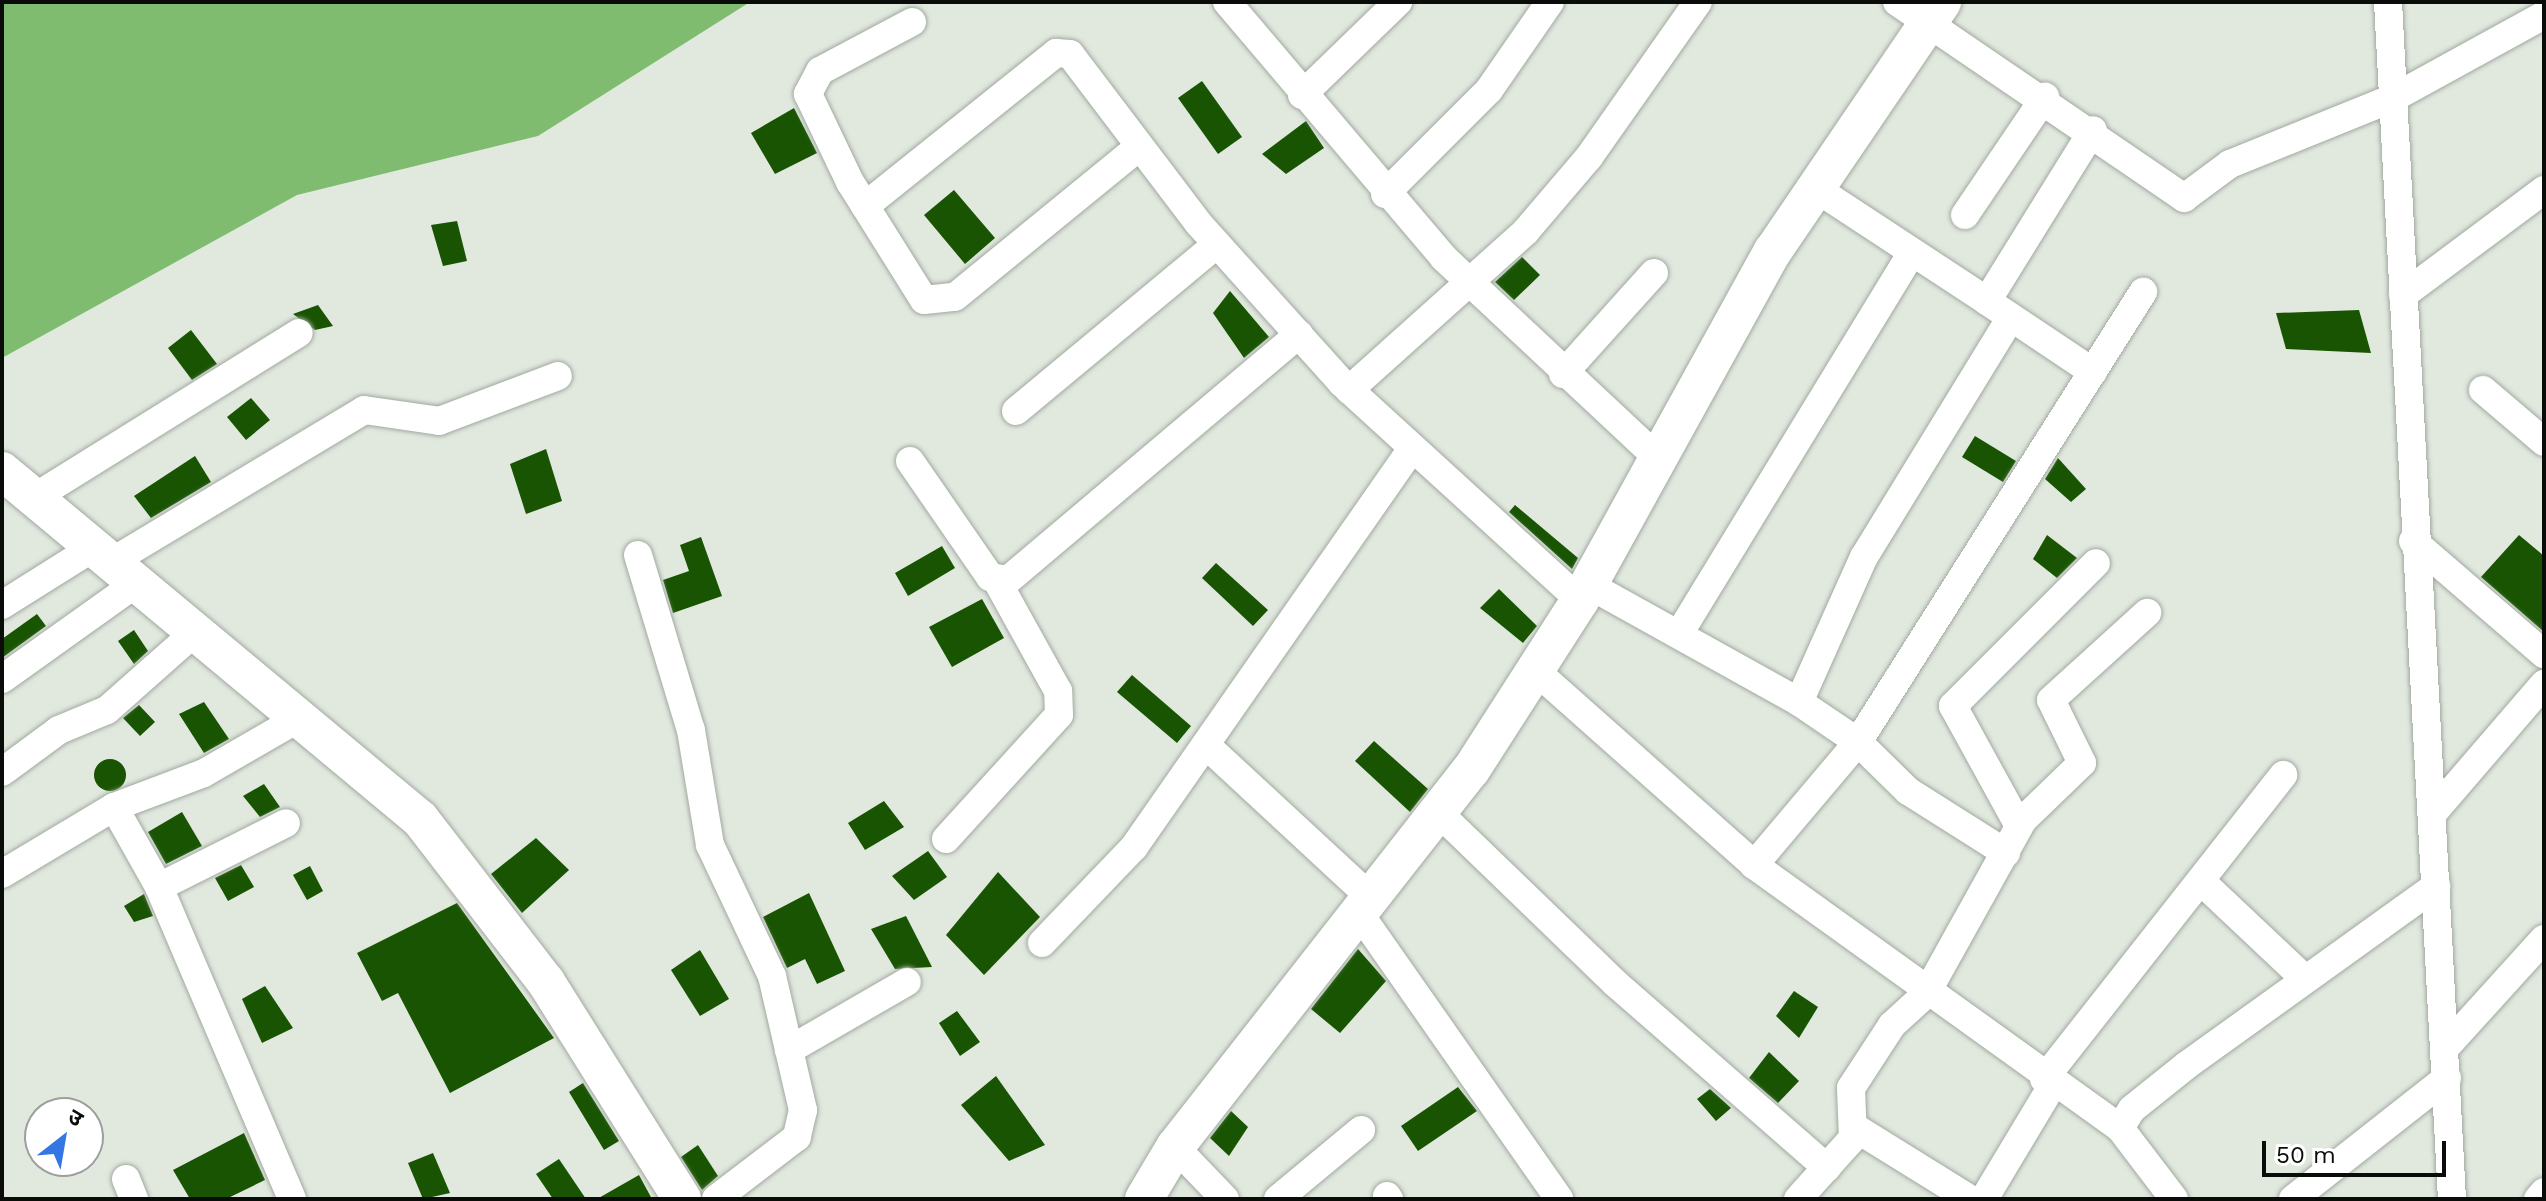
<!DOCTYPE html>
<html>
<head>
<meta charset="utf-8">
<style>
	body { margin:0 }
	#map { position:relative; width:2546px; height:1201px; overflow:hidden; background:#e1e9df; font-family:"Work Sans","Noto Sans Devanagari",sans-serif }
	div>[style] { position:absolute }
	.water>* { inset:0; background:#7fbc70 }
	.building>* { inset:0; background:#185402 }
	.round { border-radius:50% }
	.roads { filter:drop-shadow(0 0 2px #a1a9a0) drop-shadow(0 0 2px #a1a9a0) }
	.street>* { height:28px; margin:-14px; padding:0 14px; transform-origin:14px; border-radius:14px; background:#fff }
	.secondary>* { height:38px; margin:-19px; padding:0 19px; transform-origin:19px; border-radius:19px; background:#fff }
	span { translate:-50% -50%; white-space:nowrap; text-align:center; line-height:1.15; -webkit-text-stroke:8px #fff; paint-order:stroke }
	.frame { position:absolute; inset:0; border:4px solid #0a0c09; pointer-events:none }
	.north { position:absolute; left:24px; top:1097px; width:80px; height:80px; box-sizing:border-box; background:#fff; border:2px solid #9d9e9d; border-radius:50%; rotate:31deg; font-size:22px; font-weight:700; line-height:32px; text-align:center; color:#0a0c09 }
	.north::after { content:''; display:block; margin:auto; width:28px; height:36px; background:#3476e3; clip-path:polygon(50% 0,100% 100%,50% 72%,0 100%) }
	.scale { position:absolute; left:2262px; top:1141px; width:184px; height:36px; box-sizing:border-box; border:4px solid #0a0c09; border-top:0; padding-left:10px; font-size:24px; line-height:28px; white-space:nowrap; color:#0a0c09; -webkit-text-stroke:6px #fff; paint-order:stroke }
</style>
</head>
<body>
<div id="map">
	<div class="water">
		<i style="clip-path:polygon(750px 2px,538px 136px,297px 195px,2px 358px,3px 2px)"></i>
	</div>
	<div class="building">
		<i style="clip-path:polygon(1202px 81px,1242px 137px,1218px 154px,1178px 98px)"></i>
		<i style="clip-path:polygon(794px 108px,817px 153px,775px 174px,751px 133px)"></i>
		<i style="clip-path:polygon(1306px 121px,1324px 148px,1286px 174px,1262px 154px)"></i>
		<i style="clip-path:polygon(954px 190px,995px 238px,965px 264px,924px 215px)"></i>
		<i style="clip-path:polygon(457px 221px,467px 261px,443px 266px,431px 225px)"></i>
		<i style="clip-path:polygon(1522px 257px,1540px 275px,1514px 300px,1495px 282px)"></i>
		<i style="clip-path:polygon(1230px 291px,1269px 337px,1244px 358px,1213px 313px)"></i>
		<i style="clip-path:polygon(318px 305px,333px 326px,315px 330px,293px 314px)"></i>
		<i style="clip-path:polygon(2359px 310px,2371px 353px,2286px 349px,2276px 313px)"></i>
		<i style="clip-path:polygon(191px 330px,217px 364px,192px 380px,168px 348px)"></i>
		<i style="clip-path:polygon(251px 398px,270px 420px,246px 440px,227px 417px)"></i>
		<i style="clip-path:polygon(1975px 436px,2016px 461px,2003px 482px,1962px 457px)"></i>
		<i style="clip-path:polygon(546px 449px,562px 501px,526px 514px,510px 464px)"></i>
		<i style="clip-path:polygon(195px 456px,211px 482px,151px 518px,134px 496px)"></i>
		<i style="clip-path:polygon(2058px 458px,2086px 489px,2071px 502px,2045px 479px)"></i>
		<i style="clip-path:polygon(1515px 505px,1578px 558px,1572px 569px,1509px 512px)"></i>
		<i style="clip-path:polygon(2047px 535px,2077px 558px,2057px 578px,2033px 559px)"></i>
		<i style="clip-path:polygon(2519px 535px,2544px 556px,2544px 632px,2481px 577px)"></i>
		<i style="clip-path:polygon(701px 537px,722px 596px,673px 613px,663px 580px,689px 571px,680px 545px)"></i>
		<i style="clip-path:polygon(942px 546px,955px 568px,908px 596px,895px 573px)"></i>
		<i style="clip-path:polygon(1216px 563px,1268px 610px,1253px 626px,1202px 578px)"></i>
		<i style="clip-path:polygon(1499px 589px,1537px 626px,1523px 643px,1480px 608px)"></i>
		<i style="clip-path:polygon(982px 599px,1004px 638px,952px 667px,929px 627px)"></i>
		<i style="clip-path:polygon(37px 614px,46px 626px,2px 658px,2px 639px)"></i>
		<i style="clip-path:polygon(134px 630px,148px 651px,134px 664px,118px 641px)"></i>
		<i style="clip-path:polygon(1132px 675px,1191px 726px,1177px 743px,1117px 692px)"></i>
		<i style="clip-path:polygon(204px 702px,229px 739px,204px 753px,179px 714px)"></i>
		<i style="clip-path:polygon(139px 705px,155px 722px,140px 736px,123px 718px)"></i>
		<i style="clip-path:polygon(1374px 741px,1428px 789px,1410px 812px,1355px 761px)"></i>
		<i class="round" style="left:94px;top:759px;width:32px;height:32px"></i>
		<i style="clip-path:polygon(264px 784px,280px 807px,260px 817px,243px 796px)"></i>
		<i style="clip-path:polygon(884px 801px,904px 827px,865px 850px,848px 823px)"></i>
		<i style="clip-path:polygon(182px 812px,202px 846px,166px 864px,148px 832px)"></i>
		<i style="clip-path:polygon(536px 838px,569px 870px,522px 913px,491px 874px)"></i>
		<i style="clip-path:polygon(928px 851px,947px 877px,914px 900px,892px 876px)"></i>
		<i style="clip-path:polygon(241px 865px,254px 887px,228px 901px,215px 878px)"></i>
		<i style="clip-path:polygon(310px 866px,323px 891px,307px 900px,293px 875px)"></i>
		<i style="clip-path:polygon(998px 872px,1040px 917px,984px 975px,946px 935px)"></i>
		<i style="clip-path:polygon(809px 893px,845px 971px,817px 984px,805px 959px,787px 968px,763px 917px)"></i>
		<i style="clip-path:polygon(144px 894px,153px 916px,134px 922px,124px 906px)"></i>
		<i style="clip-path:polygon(457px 903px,554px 1038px,450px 1093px,398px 993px,382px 1001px,357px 953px)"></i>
		<i style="clip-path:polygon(906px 916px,932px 967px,895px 969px,871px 929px)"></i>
		<i style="clip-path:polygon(1358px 949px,1386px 981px,1340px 1033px,1311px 1009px)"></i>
		<i style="clip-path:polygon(700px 950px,729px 999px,700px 1016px,671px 970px)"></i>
		<i style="clip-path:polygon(265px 986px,293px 1028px,262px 1043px,242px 999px)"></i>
		<i style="clip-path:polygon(1794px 991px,1818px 1007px,1799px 1038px,1776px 1016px)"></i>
		<i style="clip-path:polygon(957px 1011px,980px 1042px,960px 1056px,939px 1023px)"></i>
		<i style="clip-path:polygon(1769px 1052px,1799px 1081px,1778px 1103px,1749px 1078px)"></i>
		<i style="clip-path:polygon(996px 1076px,1045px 1145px,1009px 1161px,961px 1105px)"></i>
		<i style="clip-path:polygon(583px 1083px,619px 1141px,604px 1150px,569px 1092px)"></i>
		<i style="clip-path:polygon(1458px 1087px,1477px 1111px,1418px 1151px,1401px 1126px)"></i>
		<i style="clip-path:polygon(1710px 1089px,1731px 1108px,1716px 1121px,1697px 1099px)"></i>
		<i style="clip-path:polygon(1231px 1111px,1248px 1127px,1229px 1156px,1210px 1138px)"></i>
		<i style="clip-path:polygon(244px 1133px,265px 1180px,226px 1199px,190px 1199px,173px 1170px)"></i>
		<i style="clip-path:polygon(698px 1145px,718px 1176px,702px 1190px,681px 1157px)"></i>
		<i style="clip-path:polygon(433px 1153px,450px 1193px,423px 1199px,408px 1163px)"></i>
		<i style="clip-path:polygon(559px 1159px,586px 1199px,553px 1199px,536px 1174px)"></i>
		<i style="clip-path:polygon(639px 1175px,652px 1199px,597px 1199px)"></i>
	</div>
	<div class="roads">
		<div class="street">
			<i style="left:1227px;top:2px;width:336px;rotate:49.7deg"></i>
			<i style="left:1444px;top:258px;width:293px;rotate:43.1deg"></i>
			<i style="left:1897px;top:2px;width:348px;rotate:34.3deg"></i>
			<i style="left:2184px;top:198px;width:57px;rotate:-36.5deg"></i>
			<i style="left:2230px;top:164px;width:176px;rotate:-22deg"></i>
			<i style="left:2393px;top:98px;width:172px;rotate:-28.8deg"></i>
			<i style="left:2388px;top:2px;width:1199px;rotate:86.94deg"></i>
			<i style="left:912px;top:22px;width:104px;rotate:152deg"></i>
			<i style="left:820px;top:71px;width:26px;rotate:118deg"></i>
			<i style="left:808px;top:94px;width:98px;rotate:64.5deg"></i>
			<i style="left:850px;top:182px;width:139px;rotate:57.9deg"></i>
			<i style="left:924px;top:300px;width:31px;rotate:-6deg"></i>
			<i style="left:955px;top:297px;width:237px;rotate:-39.2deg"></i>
			<i style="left:1302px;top:95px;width:134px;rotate:-44.1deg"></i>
			<i style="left:1815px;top:188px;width:206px;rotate:33.3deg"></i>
			<i style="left:1385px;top:194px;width:147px;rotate:-45deg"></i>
			<i style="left:1489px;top:90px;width:107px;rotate:-55.3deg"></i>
			<i style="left:865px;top:206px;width:245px;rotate:-38.7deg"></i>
			<i style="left:1056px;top:53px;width:14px;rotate:4deg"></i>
			<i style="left:1070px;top:54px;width:213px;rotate:52.8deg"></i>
			<i style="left:1199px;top:224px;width:214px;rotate:48deg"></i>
			<i style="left:1342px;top:383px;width:322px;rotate:42.4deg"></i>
			<i style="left:1965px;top:215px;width:143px;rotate:-55.9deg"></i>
			<i style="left:2403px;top:295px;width:176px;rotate:-36.7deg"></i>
			<i style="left:2093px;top:372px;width:128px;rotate:-146.2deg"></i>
			<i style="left:1987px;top:301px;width:201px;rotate:-58.2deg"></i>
			<i style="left:1563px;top:374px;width:136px;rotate:-48deg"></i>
			<i style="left:1349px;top:390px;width:238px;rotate:-41.9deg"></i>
			<i style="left:1526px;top:231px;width:97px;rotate:-49.6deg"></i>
			<i style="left:1589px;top:157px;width:189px;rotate:-54.9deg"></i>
			<i style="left:2483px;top:390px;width:80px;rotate:40.4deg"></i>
			<i style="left:1016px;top:411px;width:261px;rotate:-39.7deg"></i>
			<i style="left:910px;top:461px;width:141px;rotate:55.4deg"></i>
			<i style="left:990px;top:577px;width:18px;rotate:9deg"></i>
			<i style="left:1008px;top:580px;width:381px;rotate:-40.2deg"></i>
			<i style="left:32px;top:499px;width:314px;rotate:-31.9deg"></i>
			<i style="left:2413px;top:541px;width:173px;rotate:40.8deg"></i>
			<i style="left:638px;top:555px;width:183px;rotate:73.2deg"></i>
			<i style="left:691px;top:730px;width:117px;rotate:80.6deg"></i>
			<i style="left:710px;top:845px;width:145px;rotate:64.7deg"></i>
			<i style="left:772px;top:976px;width:138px;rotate:77deg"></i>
			<i style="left:803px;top:1110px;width:28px;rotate:103deg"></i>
			<i style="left:797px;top:1137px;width:102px;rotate:142.6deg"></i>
			<i style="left:108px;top:564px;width:299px;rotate:-31deg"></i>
			<i style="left:364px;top:410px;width:76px;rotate:8.3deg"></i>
			<i style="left:439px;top:421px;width:127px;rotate:-20.7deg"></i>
			<i style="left:1589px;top:585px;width:240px;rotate:29.1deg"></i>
			<i style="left:1799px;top:702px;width:71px;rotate:34.1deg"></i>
			<i style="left:1858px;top:742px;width:70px;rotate:44.4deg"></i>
			<i style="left:1908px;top:791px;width:116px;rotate:32.3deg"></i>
			<i style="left:2px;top:605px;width:105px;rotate:-32.2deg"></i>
			<i style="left:1679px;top:634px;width:447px;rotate:-58.6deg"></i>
			<i style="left:1537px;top:672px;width:290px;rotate:41.6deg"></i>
			<i style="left:1754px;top:865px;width:451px;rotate:35.7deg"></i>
			<i style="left:2120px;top:1128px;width:89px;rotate:52.7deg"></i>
			<i style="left:2px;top:679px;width:162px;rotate:-35.5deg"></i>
			<i style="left:1799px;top:702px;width:159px;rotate:-65.9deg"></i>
			<i style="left:1864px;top:557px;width:279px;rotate:-58.5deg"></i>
			<i style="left:1206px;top:745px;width:225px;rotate:42.8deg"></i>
			<i style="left:2px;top:772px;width:71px;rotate:-36.4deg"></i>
			<i style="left:59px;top:730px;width:52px;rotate:-22.6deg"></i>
			<i style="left:107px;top:710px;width:116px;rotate:-41.5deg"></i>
			<i style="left:114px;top:807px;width:92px;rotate:60.6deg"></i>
			<i style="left:159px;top:887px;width:339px;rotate:66.9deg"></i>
			<i style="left:1439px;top:813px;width:245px;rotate:44deg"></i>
			<i style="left:1615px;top:983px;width:281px;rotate:41.1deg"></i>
			<i style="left:2432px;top:814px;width:172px;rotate:-49.3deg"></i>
			<i style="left:2019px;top:826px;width:137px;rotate:-118.8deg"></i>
			<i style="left:1953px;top:706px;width:202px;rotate:-45deg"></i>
			<i style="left:946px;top:839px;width:168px;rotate:-47.7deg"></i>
			<i style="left:1059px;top:715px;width:24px;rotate:-92deg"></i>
			<i style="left:1058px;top:691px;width:126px;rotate:-119deg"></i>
			<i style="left:1754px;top:865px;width:161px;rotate:-49.8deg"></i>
			<i style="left:1858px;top:742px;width:533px;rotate:-57.65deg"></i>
			<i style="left:2px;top:874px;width:131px;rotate:-30.9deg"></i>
			<i style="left:114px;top:807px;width:96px;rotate:-20.7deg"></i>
			<i style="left:204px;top:773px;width:104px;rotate:-30deg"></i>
			<i style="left:2203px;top:883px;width:140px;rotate:43.3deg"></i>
			<i style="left:159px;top:887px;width:142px;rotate:-26.7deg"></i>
			<i style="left:1359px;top:913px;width:349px;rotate:55deg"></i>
			<i style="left:1042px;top:943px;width:133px;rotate:-46.2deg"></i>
			<i style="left:1134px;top:847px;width:484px;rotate:-55.1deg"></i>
			<i style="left:2445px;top:1048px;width:147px;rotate:-47.8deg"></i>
			<i style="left:789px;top:1050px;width:136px;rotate:-30deg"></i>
			<i style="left:2044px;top:1079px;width:387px;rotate:-51.8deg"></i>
			<i style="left:2120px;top:1128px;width:22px;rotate:-58deg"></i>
			<i style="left:2132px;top:1109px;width:70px;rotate:-38.7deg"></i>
			<i style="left:2187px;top:1065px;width:307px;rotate:-35.7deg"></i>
			<i style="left:1857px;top:1129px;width:133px;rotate:31.8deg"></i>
			<i style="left:1175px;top:1147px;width:72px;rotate:46.1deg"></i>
			<i style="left:126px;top:1179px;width:22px;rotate:68deg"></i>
			<i style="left:1387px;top:1196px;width:4px;rotate:56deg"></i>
			<i style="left:1278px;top:1199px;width:108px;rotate:-39.7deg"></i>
			<i style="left:1798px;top:1199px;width:82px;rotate:-48deg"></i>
			<i style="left:1853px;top:1138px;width:50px;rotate:-92.3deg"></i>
			<i style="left:1851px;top:1088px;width:75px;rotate:-56.9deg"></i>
			<i style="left:1892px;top:1025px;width:46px;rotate:-42.4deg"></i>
			<i style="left:1926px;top:994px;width:199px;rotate:-60.9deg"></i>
			<i style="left:2023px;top:820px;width:82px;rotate:-44deg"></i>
			<i style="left:2082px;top:763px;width:70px;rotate:-116.2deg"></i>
			<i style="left:2051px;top:700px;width:130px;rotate:-42.2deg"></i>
			<i style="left:1984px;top:1199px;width:134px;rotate:-59deg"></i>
			<i style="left:2293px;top:1199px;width:196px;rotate:-38.2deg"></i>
			<i style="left:2538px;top:1199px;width:9px;rotate:-49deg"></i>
		</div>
		<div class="secondary">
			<i style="left:2px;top:471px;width:544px;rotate:39.78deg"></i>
			<i style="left:420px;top:819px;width:206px;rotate:52.3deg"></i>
			<i style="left:546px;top:982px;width:256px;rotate:57.9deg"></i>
			<i style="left:1144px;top:1199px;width:61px;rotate:-59.2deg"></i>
			<i style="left:1175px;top:1147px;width:479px;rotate:-51.9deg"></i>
			<i style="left:1471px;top:770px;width:202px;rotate:-57.3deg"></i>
			<i style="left:1580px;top:600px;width:399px;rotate:-61.1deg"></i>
			<i style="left:1773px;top:251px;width:301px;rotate:-55.8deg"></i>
		</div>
	</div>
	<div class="frame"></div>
	<div class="north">उ</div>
	<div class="scale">50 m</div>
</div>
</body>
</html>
